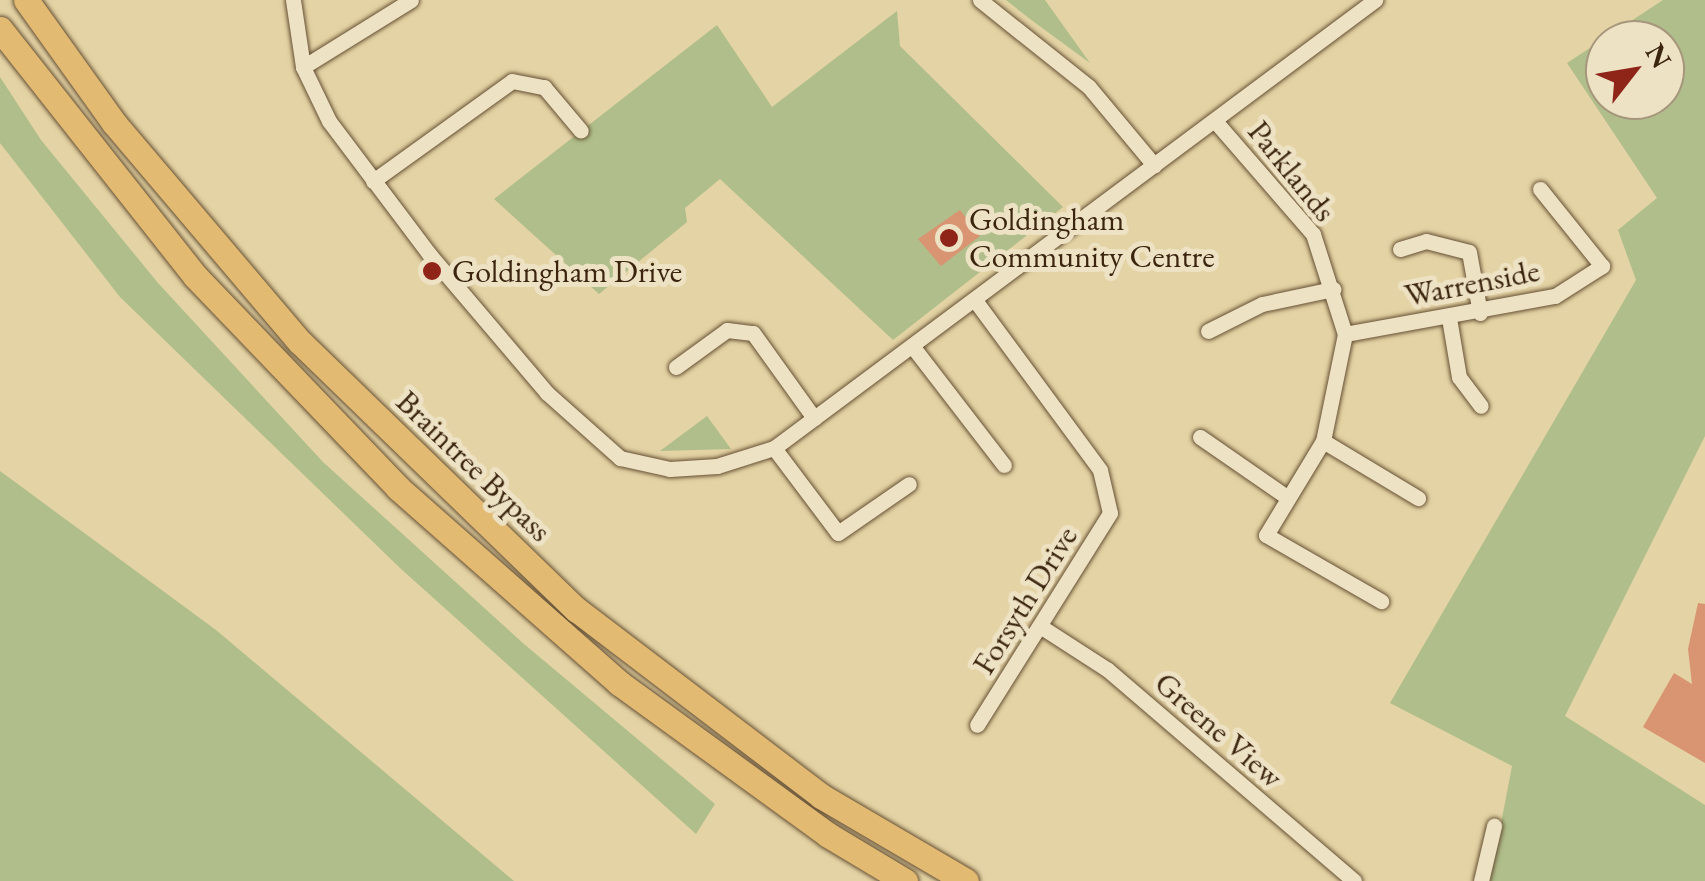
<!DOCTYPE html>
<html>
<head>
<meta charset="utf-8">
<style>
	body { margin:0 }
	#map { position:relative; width:1705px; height:881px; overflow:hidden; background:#e4d3a4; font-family:"EB Garamond",serif }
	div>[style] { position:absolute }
	.green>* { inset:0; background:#afbe8a }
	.building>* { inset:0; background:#d99472 }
	.roads { filter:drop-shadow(0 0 2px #665034) drop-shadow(0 0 2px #665034) }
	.minor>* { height:15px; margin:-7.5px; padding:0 7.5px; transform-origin:7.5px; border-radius:7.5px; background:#ede2c4 }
	.trunk>* { height:25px; margin:-12.5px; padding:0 12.5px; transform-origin:12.5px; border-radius:12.5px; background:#e2ba72 }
	.dots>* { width:28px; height:28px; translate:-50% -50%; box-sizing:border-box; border:5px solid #ede2c4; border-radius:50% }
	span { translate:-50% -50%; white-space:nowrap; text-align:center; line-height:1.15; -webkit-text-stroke:10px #ede2c4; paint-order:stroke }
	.street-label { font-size:32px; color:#3c250f }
	.poi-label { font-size:32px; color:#3c250f }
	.left { translate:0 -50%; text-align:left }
	.north { position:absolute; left:1585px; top:20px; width:100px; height:100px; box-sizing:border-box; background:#ede2c4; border:2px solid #a6967c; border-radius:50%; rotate:59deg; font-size:28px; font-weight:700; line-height:40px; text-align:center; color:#3c250f }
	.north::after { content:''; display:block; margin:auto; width:35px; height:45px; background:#8f2418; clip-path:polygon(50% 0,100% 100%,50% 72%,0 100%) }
</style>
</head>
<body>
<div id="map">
	<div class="green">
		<i style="clip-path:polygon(1006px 0,1045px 0,1090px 63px,1030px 19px)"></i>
		<i style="clip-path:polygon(evenodd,1663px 0,1705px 0,1705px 436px,1565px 716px,1705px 805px,1705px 881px,1490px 881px,1512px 766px,1390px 703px,1636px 280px,1618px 230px,1657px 198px,1567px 63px,1663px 0,1605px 40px,1665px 40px,1665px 100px,1605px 100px,1605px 40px)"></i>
		<i style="clip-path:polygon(897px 11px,900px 46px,1063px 207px,893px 340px,720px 179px,685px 208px,687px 222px,599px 294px,494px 199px,717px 25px,772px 107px)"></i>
		<i style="clip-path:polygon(0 77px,41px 140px,158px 283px,323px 462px,524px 644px,715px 804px,696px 834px,400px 568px,120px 297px,0 143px)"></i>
		<i style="clip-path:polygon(707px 416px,731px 449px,660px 451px)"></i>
		<i style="clip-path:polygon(0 471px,216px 630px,514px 881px,0 881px)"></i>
	</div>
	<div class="building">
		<i style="clip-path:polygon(960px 210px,980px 236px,941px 266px,918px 239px)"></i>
		<i style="clip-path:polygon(1698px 603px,1705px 604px,1705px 763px,1643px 727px,1674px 673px,1692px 684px,1688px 649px)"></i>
	</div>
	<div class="roads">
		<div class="minor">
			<i style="left:293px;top:0;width:68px;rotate:81.5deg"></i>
			<i style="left:303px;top:67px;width:60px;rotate:64.3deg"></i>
			<i style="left:329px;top:121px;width:168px;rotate:53deg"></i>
			<i style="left:430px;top:255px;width:181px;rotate:49.7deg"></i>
			<i style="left:547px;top:393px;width:98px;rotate:41.7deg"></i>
			<i style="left:620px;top:458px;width:51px;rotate:12.4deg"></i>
			<i style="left:670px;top:469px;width:47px;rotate:-3.7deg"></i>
			<i style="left:717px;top:466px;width:60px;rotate:-17.5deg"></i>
			<i style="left:774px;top:448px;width:750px;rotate:-36.7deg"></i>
			<i style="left:980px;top:0;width:139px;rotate:38.6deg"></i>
			<i style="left:1089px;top:87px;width:102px;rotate:50.2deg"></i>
			<i style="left:303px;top:67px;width:127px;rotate:-31.8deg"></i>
			<i style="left:1215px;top:121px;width:150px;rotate:49.1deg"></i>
			<i style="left:1313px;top:234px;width:105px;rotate:72.3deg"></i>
			<i style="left:1345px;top:334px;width:109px;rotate:101.6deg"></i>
			<i style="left:1323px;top:441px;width:110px;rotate:121.2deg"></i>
			<i style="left:1266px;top:535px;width:133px;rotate:29.9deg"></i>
			<i style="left:373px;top:181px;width:171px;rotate:-35.7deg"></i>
			<i style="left:512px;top:81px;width:33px;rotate:11deg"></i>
			<i style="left:544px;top:87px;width:57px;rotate:49.9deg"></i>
			<i style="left:1400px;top:249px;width:27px;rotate:-17deg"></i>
			<i style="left:1426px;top:241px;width:44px;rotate:14.3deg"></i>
			<i style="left:1469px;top:252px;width:62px;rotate:79.8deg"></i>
			<i style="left:977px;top:303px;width:207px;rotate:53.6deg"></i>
			<i style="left:1100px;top:470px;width:44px;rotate:76.9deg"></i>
			<i style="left:1110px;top:513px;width:250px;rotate:122.1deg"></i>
			<i style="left:1449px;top:318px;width:60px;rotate:80.4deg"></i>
			<i style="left:1459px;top:377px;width:36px;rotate:53deg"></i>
			<i style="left:1208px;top:331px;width:60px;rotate:-26.6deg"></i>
			<i style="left:1262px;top:304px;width:73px;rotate:-11.9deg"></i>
			<i style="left:1345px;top:334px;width:213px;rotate:-10.3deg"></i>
			<i style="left:1555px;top:296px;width:56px;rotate:-32.6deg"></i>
			<i style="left:1602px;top:266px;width:99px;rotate:-128.8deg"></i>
			<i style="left:913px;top:347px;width:149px;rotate:52.4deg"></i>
			<i style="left:676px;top:367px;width:63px;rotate:-36deg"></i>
			<i style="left:727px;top:330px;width:26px;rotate:7deg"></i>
			<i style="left:753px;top:333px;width:105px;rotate:54.3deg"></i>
			<i style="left:1200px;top:437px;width:107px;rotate:34.7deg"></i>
			<i style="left:1323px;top:441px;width:111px;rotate:31deg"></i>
			<i style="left:774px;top:448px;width:106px;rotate:53deg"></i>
			<i style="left:838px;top:533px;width:86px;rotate:-34.6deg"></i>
			<i style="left:1043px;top:628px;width:77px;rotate:32.9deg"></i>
			<i style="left:1108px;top:670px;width:324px;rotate:40.6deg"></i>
			<i style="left:1481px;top:881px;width:57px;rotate:-76.7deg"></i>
		</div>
		<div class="trunk">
			<i style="left:26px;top:0;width:151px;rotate:54.4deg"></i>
			<i style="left:114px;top:123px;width:287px;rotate:49.7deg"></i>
			<i style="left:300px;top:342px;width:385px;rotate:44.1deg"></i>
			<i style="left:577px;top:610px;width:307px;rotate:37.3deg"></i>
			<i style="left:821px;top:796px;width:168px;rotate:30.4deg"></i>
			<i style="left:0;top:29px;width:315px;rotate:51.7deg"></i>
			<i style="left:195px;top:276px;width:294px;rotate:46.2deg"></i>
			<i style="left:398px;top:488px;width:295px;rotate:41.4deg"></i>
			<i style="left:619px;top:683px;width:258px;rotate:36deg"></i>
			<i style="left:828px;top:835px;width:90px;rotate:30.9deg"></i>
		</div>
	</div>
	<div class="dots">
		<i style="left:949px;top:238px;background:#8f2418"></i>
		<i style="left:432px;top:271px;background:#8f2418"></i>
	</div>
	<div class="street-label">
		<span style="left:1292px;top:171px;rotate:51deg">Parklands</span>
		<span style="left:1472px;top:283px;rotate:-11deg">Warrenside</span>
		<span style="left:474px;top:466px;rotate:44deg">Braintree Bypass</span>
		<span style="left:1025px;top:600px;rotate:-58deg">Forsyth Drive</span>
		<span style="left:1219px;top:730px;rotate:41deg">Greene View</span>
	</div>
	<div class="poi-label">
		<span class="left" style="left:969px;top:238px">Goldingham<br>Community Centre</span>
		<span class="left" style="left:452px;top:271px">Goldingham Drive</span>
	</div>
	<div class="north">N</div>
</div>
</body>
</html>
